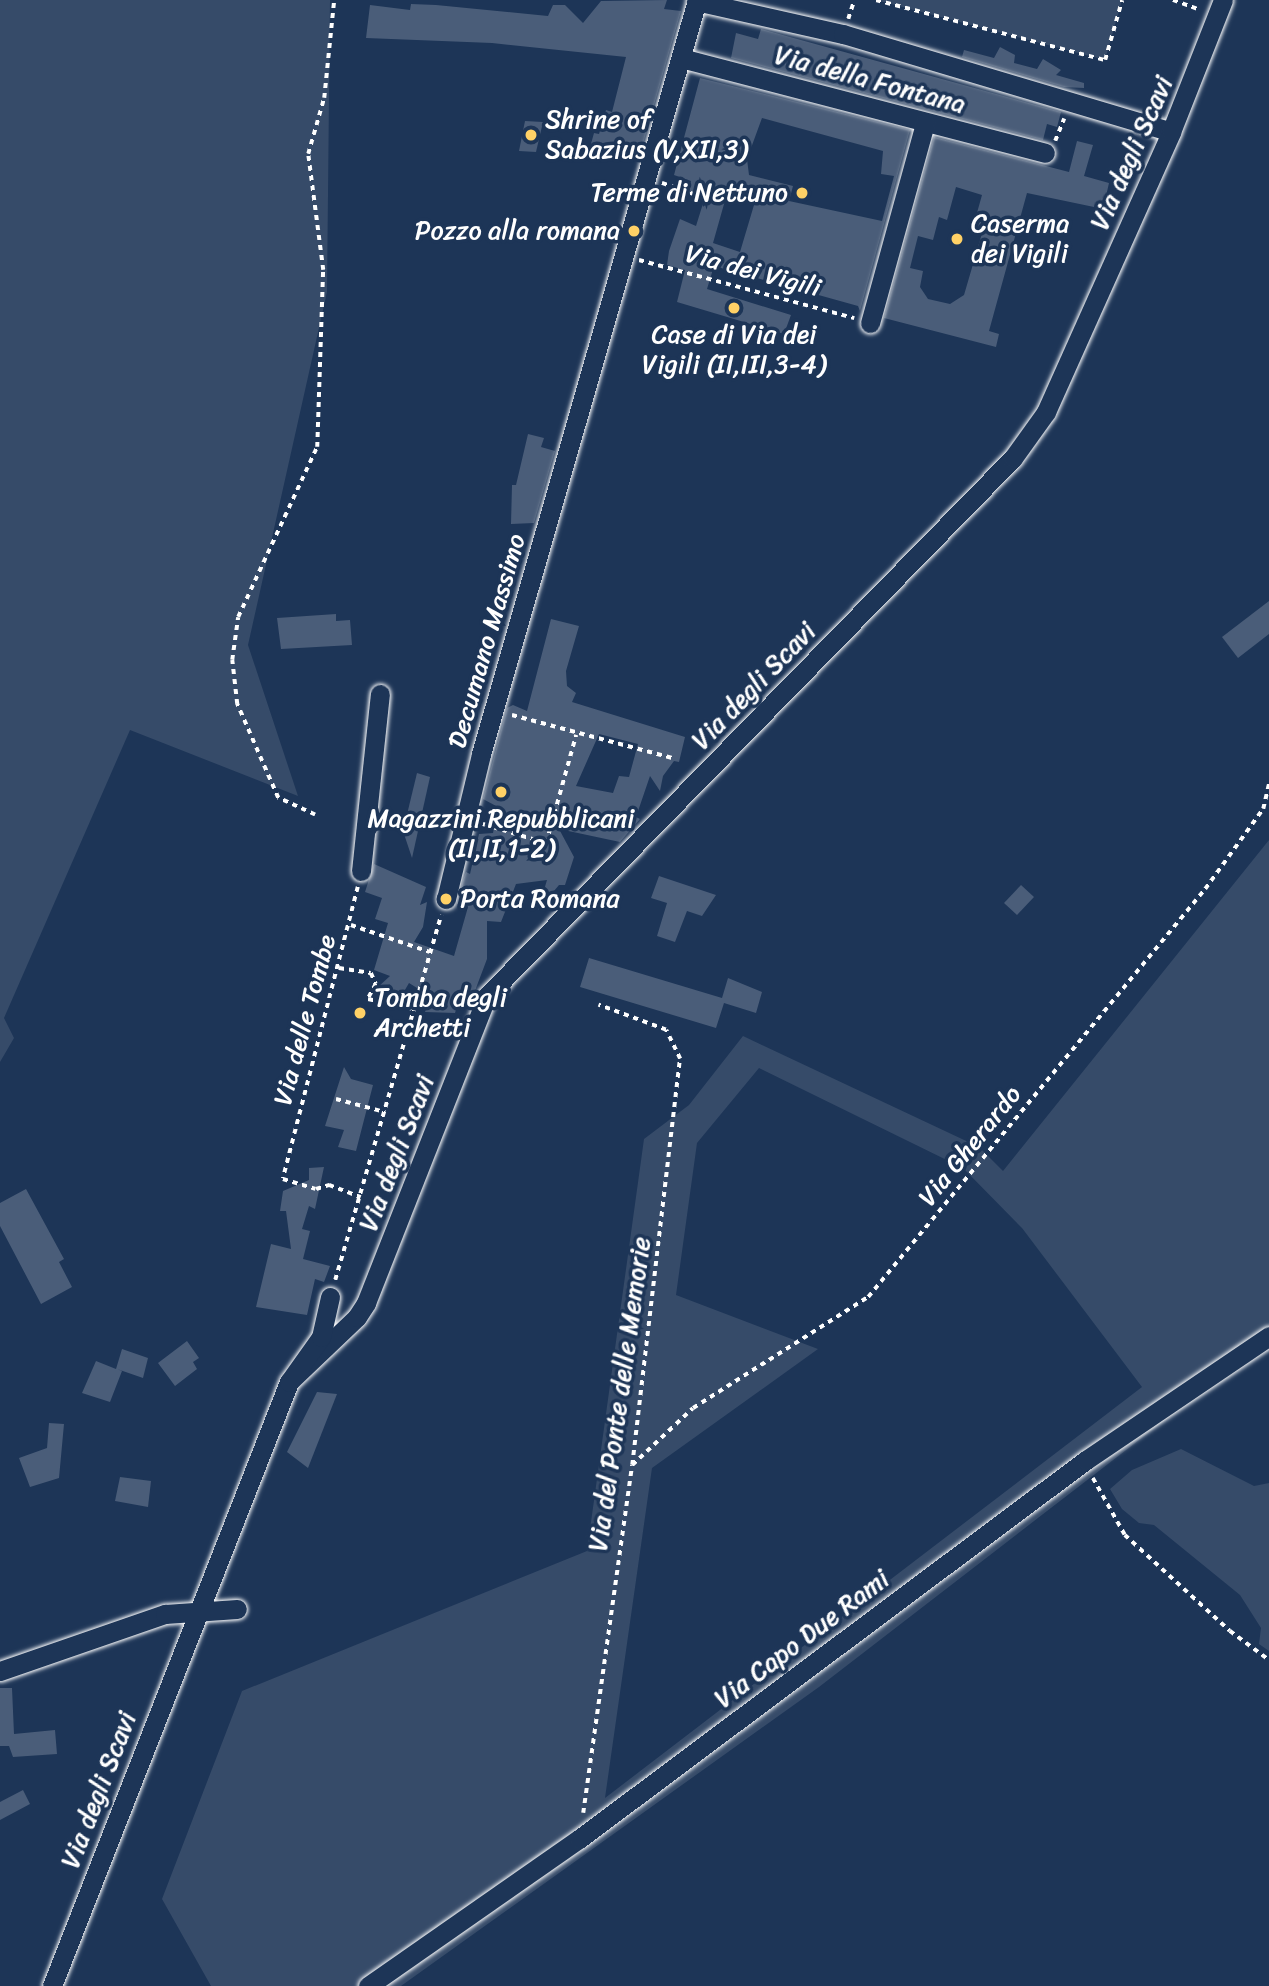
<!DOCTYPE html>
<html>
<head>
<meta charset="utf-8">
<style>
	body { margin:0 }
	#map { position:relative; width:1269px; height:1986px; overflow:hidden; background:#1d3557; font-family:Sriracha,sans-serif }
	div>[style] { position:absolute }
	.green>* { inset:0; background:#364b69 }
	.building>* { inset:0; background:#4a5d79 }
	.path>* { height:3.5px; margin-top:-1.75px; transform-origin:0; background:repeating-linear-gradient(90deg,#fff 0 5px,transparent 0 10px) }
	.roads { filter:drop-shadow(0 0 2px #fff) drop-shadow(0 0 2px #fff) }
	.minor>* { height:19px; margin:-9.5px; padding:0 9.5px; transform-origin:9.5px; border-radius:9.5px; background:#1d3557 }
	.dots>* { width:19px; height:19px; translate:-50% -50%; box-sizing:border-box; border:4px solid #1d3557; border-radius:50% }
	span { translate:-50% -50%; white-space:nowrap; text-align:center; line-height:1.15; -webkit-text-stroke:7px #1d3557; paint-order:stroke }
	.street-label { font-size:26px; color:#fff }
	.poi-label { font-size:26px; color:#fff }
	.left { translate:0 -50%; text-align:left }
	.right { translate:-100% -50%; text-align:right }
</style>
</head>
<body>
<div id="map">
	<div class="green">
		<i style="clip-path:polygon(0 0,330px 0,327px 292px,248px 645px,298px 796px,130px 730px,4px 1018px,14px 1038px,0 1062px)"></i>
		<i style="clip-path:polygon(876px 0,1122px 0,1105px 60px)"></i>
		<i style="clip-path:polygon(evenodd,1269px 840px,1269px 1347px,1165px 1420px,819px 1687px,401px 1986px,211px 1986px,162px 1899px,242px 1691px,587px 1551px,644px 1139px,689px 1105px,743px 1036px,979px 1147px,1003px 1171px,1269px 840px,759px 1068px,963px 1168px,1022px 1228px,1142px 1387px,605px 1798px,652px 1468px,818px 1349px,676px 1295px,697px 1143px,759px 1068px)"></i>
		<i style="clip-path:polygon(1181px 1449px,1254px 1486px,1269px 1483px,1269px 1651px,1259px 1644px,1261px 1628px,1240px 1595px,1154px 1525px,1139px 1523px,1122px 1509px,1110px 1489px,1132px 1470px)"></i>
	</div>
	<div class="building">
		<i style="clip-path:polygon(667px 0,664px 9px,681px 11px,638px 161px,587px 158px,594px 133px,599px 134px,606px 110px,612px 112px,626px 57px,492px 43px,366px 38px,370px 5px,410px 10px,411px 4px,436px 5px,548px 16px,553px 5px,565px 5px,583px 23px,601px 1px)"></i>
		<i style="clip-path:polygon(761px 29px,1061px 112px,1057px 127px,1047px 124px,1043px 140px,731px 58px,736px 33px,758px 39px)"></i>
		<i style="clip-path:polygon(1000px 47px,1015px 55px,1014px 63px,1037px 69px,1043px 59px,1061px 70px,1056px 75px,1084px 83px,1084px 88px,1064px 87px,962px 57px,964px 50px,994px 58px)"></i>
		<i style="clip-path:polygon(evenodd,700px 78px,910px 130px,860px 311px,858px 306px,714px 266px,707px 289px,791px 315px,784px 334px,677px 302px,685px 270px,667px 265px,669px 251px,680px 219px,696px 226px,705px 197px,687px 193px,691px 181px,674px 175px,700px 78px,762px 118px,883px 151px,881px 174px,894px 176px,882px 221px,789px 201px,793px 186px,749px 175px,747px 159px,762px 118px,700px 78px,726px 197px,754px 205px,740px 252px,713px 243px,726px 197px)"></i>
		<i style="clip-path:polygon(525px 121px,543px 122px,536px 152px,519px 151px)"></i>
		<i style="clip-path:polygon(evenodd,934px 137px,1069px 172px,1077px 141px,1093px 145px,1084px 176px,1109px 183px,1104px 205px,1095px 204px,1094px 207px,1027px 193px,989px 331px,999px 334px,996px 347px,884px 318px,934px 137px,956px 187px,982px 195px,973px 227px,983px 230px,964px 295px,950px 304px,928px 299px,920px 287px,923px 271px,910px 268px,918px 236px,933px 240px,939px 217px,947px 220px,956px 187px)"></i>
		<i style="clip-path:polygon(528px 434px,544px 438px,541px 447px,555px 451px,534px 523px,511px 524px,512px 485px,516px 485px)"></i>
		<i style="clip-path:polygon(1269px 601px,1269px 634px,1238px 658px,1222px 637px)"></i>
		<i style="clip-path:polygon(336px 614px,336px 621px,350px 620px,352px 645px,281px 649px,277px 618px)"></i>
		<i style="clip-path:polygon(evenodd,551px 619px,579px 626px,566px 671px,567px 686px,576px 693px,572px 702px,685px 737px,679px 762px,674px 761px,663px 776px,660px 791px,650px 776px,636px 817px,640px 819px,620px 842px,559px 829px,574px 857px,565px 885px,559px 885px,538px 910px,547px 880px,516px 884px,501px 922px,487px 921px,487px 959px,470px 1004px,459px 1000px,455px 1013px,425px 1012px,430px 996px,409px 983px,402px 995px,378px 987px,390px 976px,374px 970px,388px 923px,375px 919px,382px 898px,365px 892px,374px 864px,426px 887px,420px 905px,427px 902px,423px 927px,414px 942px,454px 956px,468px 907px,457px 904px,463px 880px,466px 872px,470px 874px,479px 834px,493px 833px,498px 807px,483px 799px,501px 730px,507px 708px,513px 705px,527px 711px,551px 619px,599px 734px,638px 744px,629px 777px,619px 776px,613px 793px,576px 786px,599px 734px)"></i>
		<i style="clip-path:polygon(417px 773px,430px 777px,412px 858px,403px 831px)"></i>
		<i style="clip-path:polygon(659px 876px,716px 895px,702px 916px,687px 911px,675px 942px,657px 936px,667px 903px,651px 898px)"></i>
		<i style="clip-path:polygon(1021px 885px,1034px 897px,1017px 915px,1004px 903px)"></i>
		<i style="clip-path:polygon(589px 958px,722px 998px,728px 978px,762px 992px,756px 1013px,724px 1003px,716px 1028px,580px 987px)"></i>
		<i style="clip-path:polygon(344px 1067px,351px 1079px,373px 1085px,356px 1151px,338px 1147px,344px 1130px,325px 1126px)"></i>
		<i style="clip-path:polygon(324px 1167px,315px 1209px,309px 1206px,302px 1229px,310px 1231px,303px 1259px,330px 1266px,324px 1282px,315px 1279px,307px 1315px,256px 1307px,271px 1244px,291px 1249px,286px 1211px,280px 1211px,283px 1191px,309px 1180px,309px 1168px)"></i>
		<i style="clip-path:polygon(26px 1189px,64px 1259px,59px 1262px,72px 1287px,41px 1304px,0 1226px,0 1203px)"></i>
		<i style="clip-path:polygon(187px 1341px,199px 1358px,193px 1362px,197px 1369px,175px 1386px,158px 1363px)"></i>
		<i style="clip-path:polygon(122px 1349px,148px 1358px,143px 1378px,117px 1369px,122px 1371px,110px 1402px,82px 1393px,96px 1361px,116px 1369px)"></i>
		<i style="clip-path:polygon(317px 1392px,337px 1394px,308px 1468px,287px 1452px)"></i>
		<i style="clip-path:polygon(49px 1423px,64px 1424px,59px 1478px,30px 1487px,19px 1458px,47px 1448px)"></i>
		<i style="clip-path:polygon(120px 1477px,151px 1481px,148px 1507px,115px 1501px)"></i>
		<i style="clip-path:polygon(0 1688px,12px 1688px,14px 1734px,55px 1730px,57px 1754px,13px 1757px,9px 1746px,0 1746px)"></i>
		<i style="clip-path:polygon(23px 1790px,30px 1804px,0 1820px,0 1802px)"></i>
	</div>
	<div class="path">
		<i style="left:876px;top:0;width:237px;rotate:14.7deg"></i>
		<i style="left:1105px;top:60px;width:62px;rotate:-74.2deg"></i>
		<i style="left:1173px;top:0;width:29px;rotate:20deg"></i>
		<i style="left:848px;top:19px;width:20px;rotate:-72deg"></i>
		<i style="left:1055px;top:141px;width:24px;rotate:-68deg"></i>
		<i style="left:662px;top:183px;width:57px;rotate:19.4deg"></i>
		<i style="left:639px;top:260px;width:223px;rotate:15.1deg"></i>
		<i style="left:512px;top:715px;width:166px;rotate:15deg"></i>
		<i style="left:315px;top:815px;width:41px;rotate:-155.3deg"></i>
		<i style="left:278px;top:798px;width:103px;rotate:-113.6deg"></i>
		<i style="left:237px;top:704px;width:44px;rotate:-96.5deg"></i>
		<i style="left:232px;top:660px;width:43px;rotate:-82.1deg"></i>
		<i style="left:238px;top:617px;width:187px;rotate:-65.1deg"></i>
		<i style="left:317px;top:447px;width:177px;rotate:-88.1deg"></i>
		<i style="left:323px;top:270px;width:117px;rotate:-97.4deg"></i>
		<i style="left:308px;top:154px;width:58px;rotate:-74.1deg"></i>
		<i style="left:324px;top:98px;width:99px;rotate:-84.2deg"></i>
		<i style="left:483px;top:824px;width:66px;rotate:16.8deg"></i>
		<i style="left:546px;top:843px;width:112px;rotate:-74.5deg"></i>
		<i style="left:358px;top:887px;width:301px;rotate:104.4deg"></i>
		<i style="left:283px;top:1179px;width:34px;rotate:17deg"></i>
		<i style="left:316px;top:1189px;width:14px;rotate:-17deg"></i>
		<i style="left:329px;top:1185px;width:34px;rotate:21deg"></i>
		<i style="left:351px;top:925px;width:83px;rotate:18.9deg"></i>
		<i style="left:339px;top:968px;width:32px;rotate:9deg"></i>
		<i style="left:371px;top:973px;width:12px;rotate:66deg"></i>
		<i style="left:376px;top:984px;width:17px;rotate:118deg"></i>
		<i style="left:368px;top:999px;width:47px;rotate:12.3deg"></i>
		<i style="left:336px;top:1099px;width:51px;rotate:14.9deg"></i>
		<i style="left:335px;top:1280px;width:380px;rotate:-73.8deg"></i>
		<i style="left:632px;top:1465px;width:83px;rotate:-43.1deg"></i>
		<i style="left:693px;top:1408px;width:207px;rotate:-32.4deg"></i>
		<i style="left:868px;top:1297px;width:529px;rotate:-50.44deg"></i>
		<i style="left:1205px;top:889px;width:99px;rotate:-54.1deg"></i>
		<i style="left:1263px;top:809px;width:26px;rotate:-77deg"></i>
		<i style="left:1093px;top:1478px;width:65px;rotate:60.7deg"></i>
		<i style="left:1125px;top:1535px;width:142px;rotate:42.4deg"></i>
		<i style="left:1230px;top:1631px;width:49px;rotate:36.6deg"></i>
		<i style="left:583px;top:1813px;width:351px;rotate:-82deg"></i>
		<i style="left:632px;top:1465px;width:409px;rotate:-83.3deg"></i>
		<i style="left:680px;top:1059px;width:32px;rotate:-116deg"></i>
		<i style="left:666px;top:1030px;width:72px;rotate:-159.8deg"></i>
	</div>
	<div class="roads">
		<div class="minor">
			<i style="left:696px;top:1px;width:151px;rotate:12.7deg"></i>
			<i style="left:843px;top:34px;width:342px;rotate:16.6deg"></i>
			<i style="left:681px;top:58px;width:376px;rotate:14.6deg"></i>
			<i style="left:870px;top:323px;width:207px;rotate:-74.6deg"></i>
			<i style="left:361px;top:871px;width:178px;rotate:-83.9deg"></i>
			<i style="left:446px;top:899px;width:149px;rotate:-76.4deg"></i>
			<i style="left:481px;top:754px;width:784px;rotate:-74.01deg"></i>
			<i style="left:289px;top:1382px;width:94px;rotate:-43.7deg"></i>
			<i style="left:357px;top:1317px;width:17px;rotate:-57deg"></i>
			<i style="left:366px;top:1303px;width:330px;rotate:-68.5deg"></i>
			<i style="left:487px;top:996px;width:752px;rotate:-45.65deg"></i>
			<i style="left:1013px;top:458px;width:57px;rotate:-54.3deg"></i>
			<i style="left:1046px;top:412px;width:307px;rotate:-65.9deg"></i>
			<i style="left:1171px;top:132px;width:142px;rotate:-68.5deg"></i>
			<i style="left:0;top:1671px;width:175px;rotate:-19.1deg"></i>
			<i style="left:165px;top:1614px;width:72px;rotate:-4deg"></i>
			<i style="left:52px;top:1986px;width:649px;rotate:-68.58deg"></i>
			<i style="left:289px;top:1382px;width:55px;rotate:-54.6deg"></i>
			<i style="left:321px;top:1337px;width:41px;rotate:-77.3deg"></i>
			<i style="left:368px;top:1986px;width:257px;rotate:-34.9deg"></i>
			<i style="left:579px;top:1839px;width:633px;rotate:-36.78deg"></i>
			<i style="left:1086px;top:1460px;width:221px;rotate:-34.1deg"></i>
		</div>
	</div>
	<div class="dots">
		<i style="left:531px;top:135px;background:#ffd166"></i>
		<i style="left:802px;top:193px;background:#ffd166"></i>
		<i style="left:634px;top:231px;background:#ffd166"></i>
		<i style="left:957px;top:239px;background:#ffd166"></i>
		<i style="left:734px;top:308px;background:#ffd166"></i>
		<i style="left:501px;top:792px;background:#ffd166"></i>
		<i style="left:446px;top:899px;background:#ffd166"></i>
		<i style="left:360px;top:1013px;background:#ffd166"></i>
	</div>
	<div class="street-label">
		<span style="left:870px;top:80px;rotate:15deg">Via della Fontana</span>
		<span style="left:1132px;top:153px;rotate:-66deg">Via degli Scavi</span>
		<span style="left:753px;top:271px;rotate:15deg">Via dei Vigili</span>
		<span style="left:487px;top:641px;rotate:-74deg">Decumano Massimo</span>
		<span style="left:754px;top:686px;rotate:-46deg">Via degli Scavi</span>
		<span style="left:305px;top:1020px;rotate:-75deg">Via delle Tombe</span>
		<span style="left:970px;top:1146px;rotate:-51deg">Via Gherardo</span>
		<span style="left:397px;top:1153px;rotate:-69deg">Via degli Scavi</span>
		<span style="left:620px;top:1394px;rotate:-82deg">Via del Ponte delle Memorie</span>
		<span style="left:802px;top:1639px;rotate:-37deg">Via Capo Due Rami</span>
		<span style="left:99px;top:1790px;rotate:-69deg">Via degli Scavi</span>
	</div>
	<div class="poi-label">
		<span class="left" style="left:545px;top:135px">Shrine of<br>Sabazius (V,XII,3)</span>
		<span class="right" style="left:788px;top:193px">Terme di Nettuno</span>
		<span class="left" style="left:971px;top:239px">Caserma<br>dei Vigili</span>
		<span class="right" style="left:620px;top:231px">Pozzo alla romana</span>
		<span style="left:734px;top:350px">Case di Via dei<br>Vigili (II,III,3-4)</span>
		<span style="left:501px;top:834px">Magazzini Repubblicani<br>(II,II,1-2)</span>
		<span class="left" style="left:460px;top:899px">Porta Romana</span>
		<span class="left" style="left:374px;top:1013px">Tomba degli<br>Archetti</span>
	</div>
</div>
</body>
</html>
